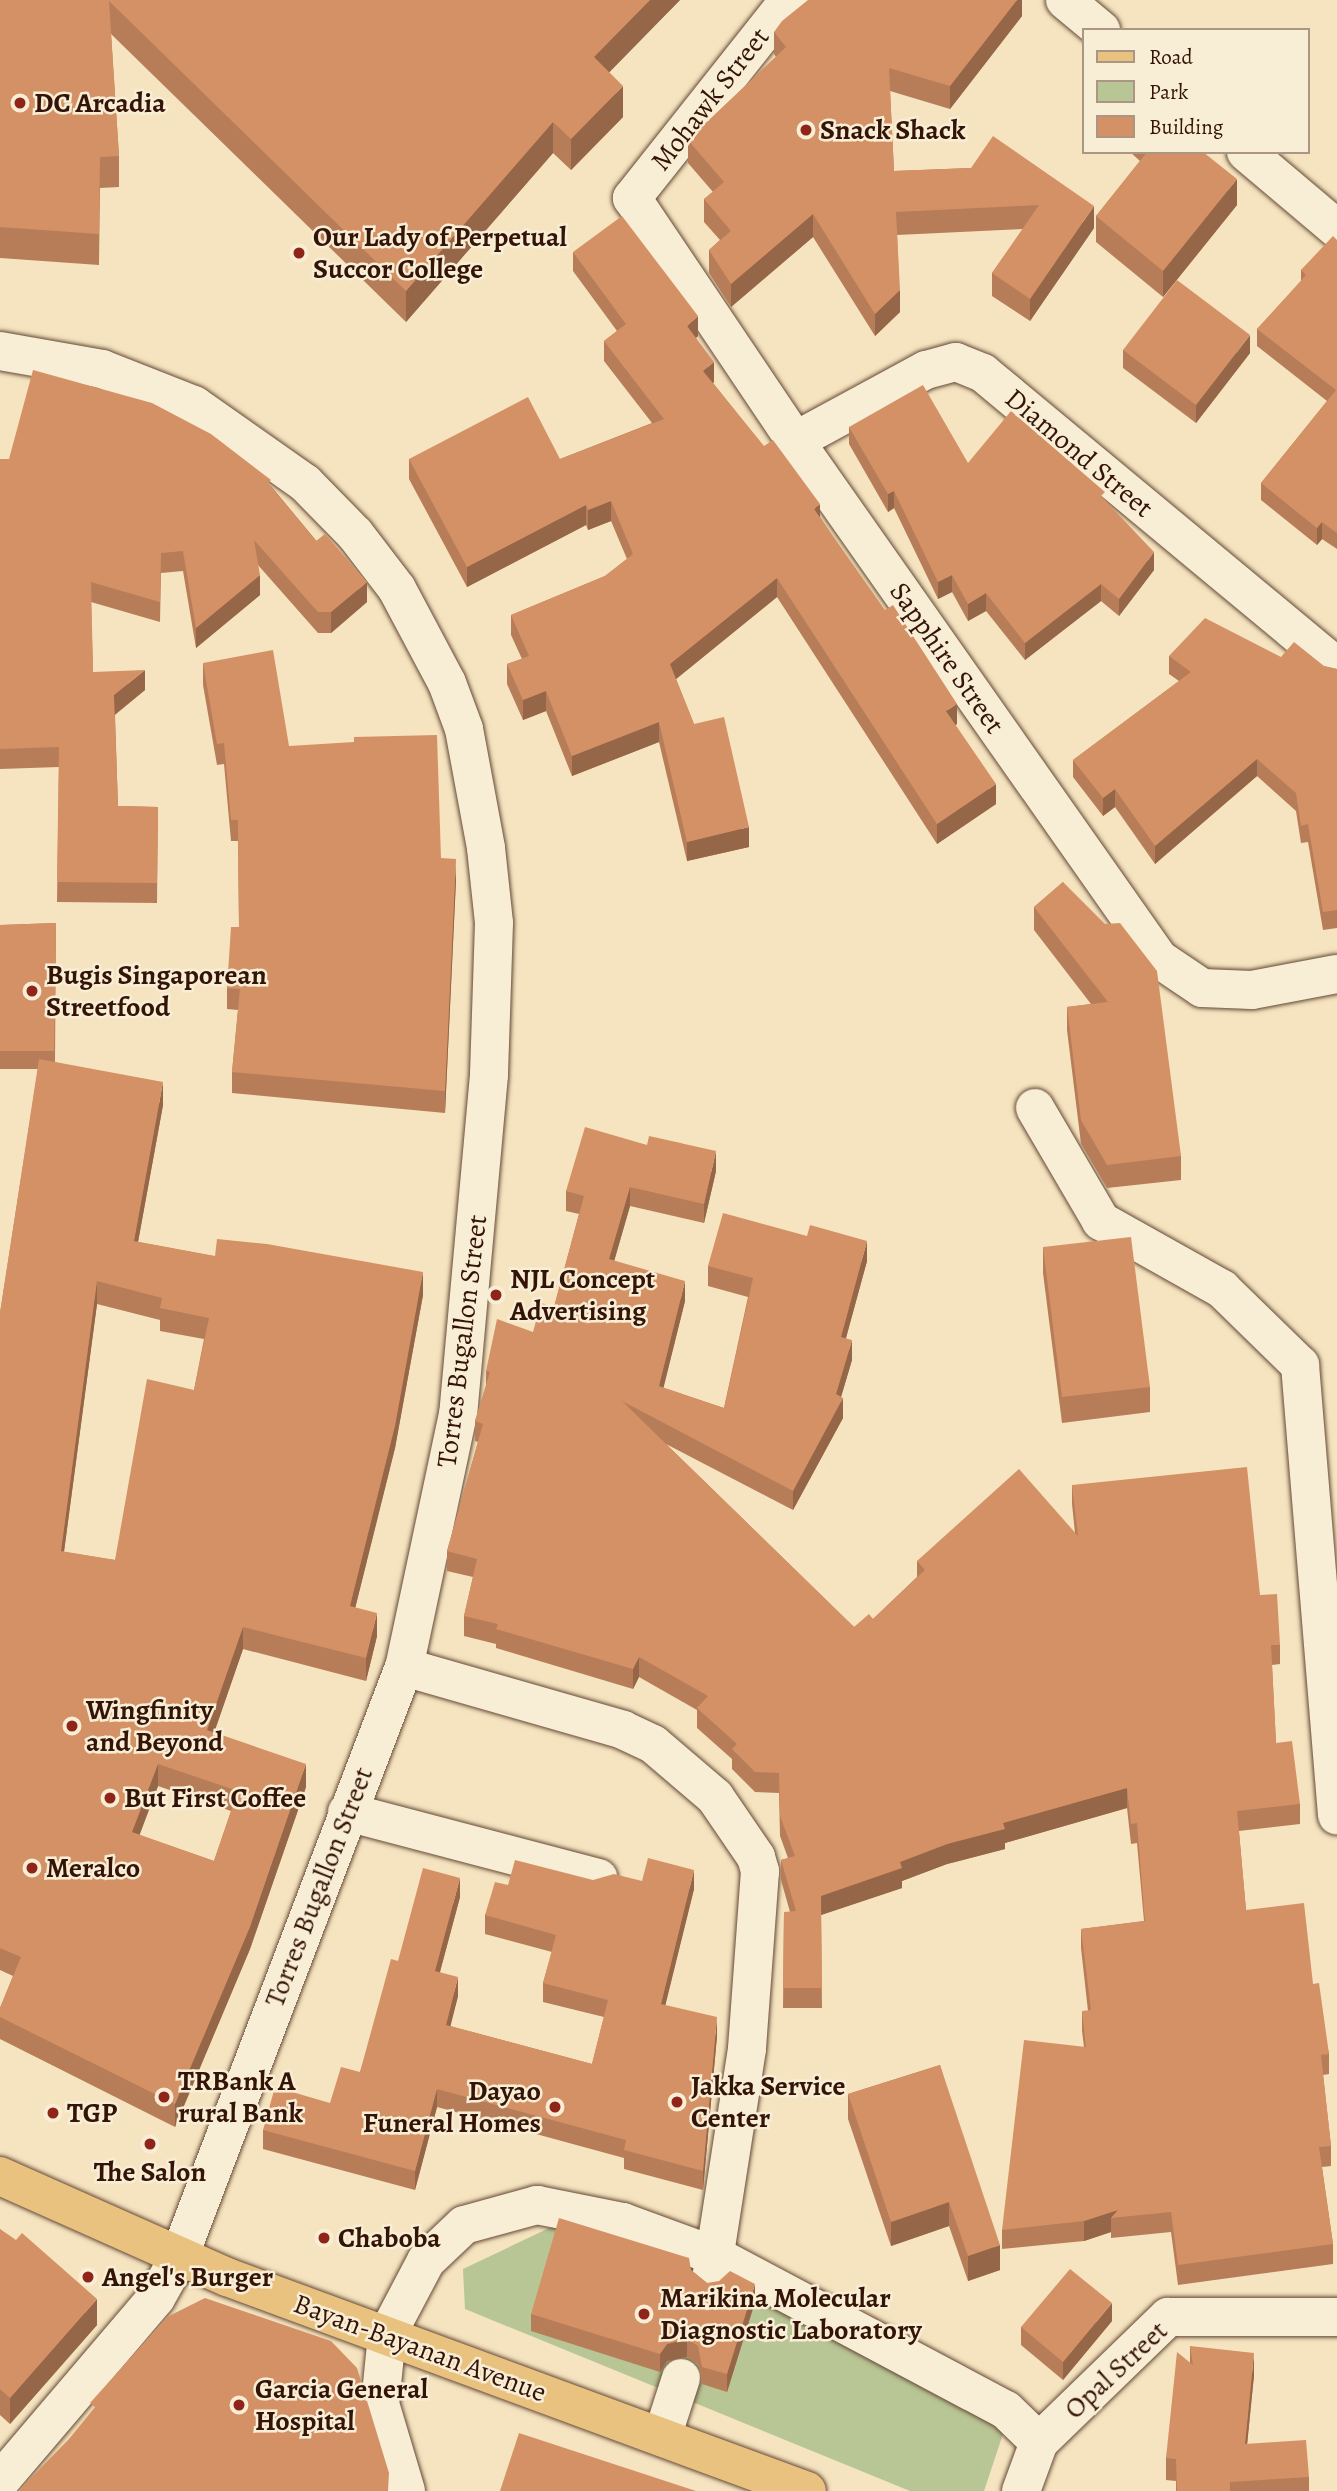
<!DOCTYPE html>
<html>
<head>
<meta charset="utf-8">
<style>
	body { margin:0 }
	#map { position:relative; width:1337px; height:2491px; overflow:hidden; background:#f5e4bf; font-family:Alegreya,serif }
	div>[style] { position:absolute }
	.green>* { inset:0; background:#b8c595 }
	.roads { filter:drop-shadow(0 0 2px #654836) drop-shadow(0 0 2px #654836) }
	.minor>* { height:38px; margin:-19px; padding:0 19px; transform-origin:19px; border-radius:19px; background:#f8edd5 }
	.major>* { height:38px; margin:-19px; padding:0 19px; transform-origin:19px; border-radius:19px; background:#eac280 }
	.wall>* { inset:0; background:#b77d58 }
	.shaded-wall>* { inset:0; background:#956647 }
	.building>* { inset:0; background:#d59166 }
	.dots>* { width:19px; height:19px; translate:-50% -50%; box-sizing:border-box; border:4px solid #f8edd5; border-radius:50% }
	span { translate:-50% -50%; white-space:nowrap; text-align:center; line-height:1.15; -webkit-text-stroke:5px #f8edd5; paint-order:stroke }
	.street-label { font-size:28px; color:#351408 }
	.poi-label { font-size:28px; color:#351408; font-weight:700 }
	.left { translate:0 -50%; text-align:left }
	.right { translate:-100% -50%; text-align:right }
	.legend { position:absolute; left:1082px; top:28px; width:228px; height:126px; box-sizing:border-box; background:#f8edd5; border:2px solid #aa9683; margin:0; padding:9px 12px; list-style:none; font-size:21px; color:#351408 }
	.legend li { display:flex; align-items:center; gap:14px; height:35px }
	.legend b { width:35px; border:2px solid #aa9683 }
</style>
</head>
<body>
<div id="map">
	<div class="green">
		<i style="clip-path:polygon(564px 2221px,711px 2269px,1004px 2431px,984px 2491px,910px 2491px,465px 2309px,463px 2269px)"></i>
	</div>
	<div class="roads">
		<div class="minor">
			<i style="left:789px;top:0;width:253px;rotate:128.4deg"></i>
			<i style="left:632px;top:198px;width:293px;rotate:56.1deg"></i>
			<i style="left:795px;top:441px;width:633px;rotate:54.9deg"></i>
			<i style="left:1159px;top:959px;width:52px;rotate:34deg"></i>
			<i style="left:1202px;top:988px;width:50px;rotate:2.3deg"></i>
			<i style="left:1252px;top:990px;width:86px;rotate:-10.7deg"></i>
			<i style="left:1065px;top:0;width:47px;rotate:39.8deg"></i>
			<i style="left:1246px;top:152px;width:119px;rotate:40.2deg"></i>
			<i style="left:0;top:351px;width:104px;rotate:10deg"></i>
			<i style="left:102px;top:369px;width:99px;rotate:21.4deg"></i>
			<i style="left:194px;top:405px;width:136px;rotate:35.1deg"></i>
			<i style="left:305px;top:483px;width:71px;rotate:45.6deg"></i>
			<i style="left:355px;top:534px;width:69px;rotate:52.6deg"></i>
			<i style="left:397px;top:589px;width:106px;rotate:62deg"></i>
			<i style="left:447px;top:683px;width:49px;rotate:69.7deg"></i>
			<i style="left:464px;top:729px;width:121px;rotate:79.5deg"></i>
			<i style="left:486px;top:848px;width:75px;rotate:83.9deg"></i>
			<i style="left:494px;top:923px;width:152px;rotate:91.9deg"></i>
			<i style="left:489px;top:1075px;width:340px;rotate:95.2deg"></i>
			<i style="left:458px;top:1414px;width:259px;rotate:102deg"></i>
			<i style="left:404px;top:1667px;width:631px;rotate:110.87deg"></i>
			<i style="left:179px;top:2257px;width:47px;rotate:119.3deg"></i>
			<i style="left:156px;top:2298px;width:240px;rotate:130.4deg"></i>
			<i style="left:795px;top:441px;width:149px;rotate:-28.5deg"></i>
			<i style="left:926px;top:370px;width:31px;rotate:-15deg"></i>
			<i style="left:956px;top:362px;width:29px;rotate:22deg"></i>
			<i style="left:983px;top:373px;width:460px;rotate:39.7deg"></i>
			<i style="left:1035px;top:1108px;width:131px;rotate:59.7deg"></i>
			<i style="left:1101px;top:1221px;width:139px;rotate:29.3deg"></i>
			<i style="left:1222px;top:1289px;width:109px;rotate:44.3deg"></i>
			<i style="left:1300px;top:1365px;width:452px;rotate:85.3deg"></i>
			<i style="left:404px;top:1667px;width:228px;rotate:16deg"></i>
			<i style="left:623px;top:1730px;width:33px;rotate:25deg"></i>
			<i style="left:653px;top:1744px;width:82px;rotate:40.5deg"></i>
			<i style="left:715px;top:1797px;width:73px;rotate:55.7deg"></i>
			<i style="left:756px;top:1857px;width:15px;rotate:74deg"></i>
			<i style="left:760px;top:1871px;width:178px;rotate:94.2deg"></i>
			<i style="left:747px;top:2049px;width:233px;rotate:98.9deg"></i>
			<i style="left:347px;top:1812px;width:260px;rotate:14.7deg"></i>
			<i style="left:662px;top:2437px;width:62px;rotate:-72.1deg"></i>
			<i style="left:406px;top:2491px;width:91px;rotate:-106.6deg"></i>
			<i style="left:380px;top:2404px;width:69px;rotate:-84.2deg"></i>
			<i style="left:387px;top:2335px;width:84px;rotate:-62.2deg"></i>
			<i style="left:426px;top:2261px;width:52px;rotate:-43.5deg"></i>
			<i style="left:464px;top:2225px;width:76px;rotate:-15.3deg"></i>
			<i style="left:537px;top:2205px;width:88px;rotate:11.2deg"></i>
			<i style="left:623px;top:2222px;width:101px;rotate:20.2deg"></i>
			<i style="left:718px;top:2257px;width:326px;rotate:28deg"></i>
			<i style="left:1006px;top:2410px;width:46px;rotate:44.1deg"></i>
			<i style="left:1021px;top:2491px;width:52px;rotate:-69.8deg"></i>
			<i style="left:1039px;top:2442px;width:180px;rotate:-44.1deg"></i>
			<i style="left:1168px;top:2317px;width:169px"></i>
		</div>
		<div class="major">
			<i style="left:0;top:2176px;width:248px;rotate:24deg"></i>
			<i style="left:227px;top:2277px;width:618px;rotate:20.25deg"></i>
		</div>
	</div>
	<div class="wall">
		<i style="clip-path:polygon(0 0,680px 0,609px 72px,623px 117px,571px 170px,553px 153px,406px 322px,111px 34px,119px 156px,119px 187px,100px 188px,99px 265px,0 258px)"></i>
		<i style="clip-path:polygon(1022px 0,1022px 16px,950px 109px,890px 91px,894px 171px,971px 168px,1094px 228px,1030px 321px,992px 296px,992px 273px,1023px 229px,897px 235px,900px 312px,875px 336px,813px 237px,731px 307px,709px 273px,709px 250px,720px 240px,704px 222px,704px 199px,713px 192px,688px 163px,688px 140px,776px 57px,774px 54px,774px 32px)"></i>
		<i style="clip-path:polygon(1130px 152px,1203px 152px,1237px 205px,1163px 297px,1096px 242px,1096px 216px,1140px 161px)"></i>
		<i style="clip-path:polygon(1337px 240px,1337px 549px,1322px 539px,1317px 545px,1261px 500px,1261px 483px,1327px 401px,1257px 346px,1257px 329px,1301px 282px,1301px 270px)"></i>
		<i style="clip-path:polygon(573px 252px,698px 336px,696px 338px,714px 382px,713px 383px,820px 517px,957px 724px,955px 725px,996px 804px,937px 844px,777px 597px,676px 679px,694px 724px,749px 847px,687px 861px,659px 742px,572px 776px,546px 711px,523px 720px,507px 684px,507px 664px,522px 659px,511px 635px,511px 615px,605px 576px,627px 559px,611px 521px,588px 530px,586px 525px,467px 587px,409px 479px,409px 459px,560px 459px,652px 423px,604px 361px,604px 341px,617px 331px,573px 271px)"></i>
		<i style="clip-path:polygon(1123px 350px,1250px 353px,1196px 423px,1123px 368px)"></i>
		<i style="clip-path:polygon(849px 427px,968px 463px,1105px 500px,1154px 570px,1119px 616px,1101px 601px,1025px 660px,986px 611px,968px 621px,952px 592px,938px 599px,894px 508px,888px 512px,849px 444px)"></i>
		<i style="clip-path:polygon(0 459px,271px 486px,367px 602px,331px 633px,318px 633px,258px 565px,260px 595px,196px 648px,183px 571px,161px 573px,160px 622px,91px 602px,93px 672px,145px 690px,115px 715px,118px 806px,158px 807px,157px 903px,57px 902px,59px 767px,0 769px)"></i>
		<i style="clip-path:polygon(1169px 656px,1281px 657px,1337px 669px,1337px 928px,1323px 930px,1308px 842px,1301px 843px,1296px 811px,1257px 776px,1155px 864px,1115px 807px,1103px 816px,1073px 777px,1073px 760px,1179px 681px,1169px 674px)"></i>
		<i style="clip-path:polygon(203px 663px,289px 746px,441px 858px,456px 880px,445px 1113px,232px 1093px,232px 1072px,238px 1010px,227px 1009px,227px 988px,239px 927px,238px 841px,231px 841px,224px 764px,217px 765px,203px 685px)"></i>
		<i style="clip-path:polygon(1063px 882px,1181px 1156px,1181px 1180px,1107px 1188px,1081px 1144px,1067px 1030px,1067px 1007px,1091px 1004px,1034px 930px,1034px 907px)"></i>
		<i style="clip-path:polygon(evenodd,56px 923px,55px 1062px,163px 1105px,138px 1242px,423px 1295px,395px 1448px,355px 1608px,377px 1636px,366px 1681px,243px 1649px,214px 1733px,306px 1787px,250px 1949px,175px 2127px,0 2039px,0 2008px,13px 1976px,0 1970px,0 1313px,38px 1069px,0 1069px,0 925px,56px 923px,97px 1304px,160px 1320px,160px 1331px,204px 1339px,194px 1390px,115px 1560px,64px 1552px,97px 1304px,56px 923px,158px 1786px,231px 1811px,214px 1861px,139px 1835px,158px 1786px)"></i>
		<i style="clip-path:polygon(716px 1171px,704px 1223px,630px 1206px,614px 1261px,685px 1301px,663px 1388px,724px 1408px,748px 1297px,708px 1286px,708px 1266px,867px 1261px,846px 1338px,852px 1360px,841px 1397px,843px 1418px,793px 1510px,666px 1444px,854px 1627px,873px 1619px,917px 1577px,917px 1561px,1075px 1533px,1072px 1504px,1072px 1485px,1260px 1595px,1280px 1645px,1280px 1664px,1272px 1665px,1276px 1743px,1300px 1804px,1300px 1824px,1239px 1831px,1246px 1910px,1313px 1984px,1329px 2054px,1329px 2074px,1323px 2075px,1331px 2146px,1331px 2166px,1322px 2167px,1333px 2244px,1333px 2264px,1178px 2285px,1171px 2232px,1111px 2238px,1111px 2232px,1084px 2241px,1002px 2249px,1002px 2230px,1084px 2047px,1082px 2031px,1082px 2011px,1088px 2011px,1081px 1948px,1081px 1929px,1144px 1921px,1137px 1843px,1131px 1844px,1127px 1808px,1005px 1843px,1005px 1849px,947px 1864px,902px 1881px,902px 1888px,821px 1915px,822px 2008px,783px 2008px,784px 1912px,790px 1912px,781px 1880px,781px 1860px,788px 1858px,780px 1836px,779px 1793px,755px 1792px,732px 1769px,732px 1759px,697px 1728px,697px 1710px,639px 1677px,633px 1689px,496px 1648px,496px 1644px,464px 1636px,464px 1616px,473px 1577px,447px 1571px,447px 1551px,478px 1442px,475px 1441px,475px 1421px,486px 1386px,486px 1371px,533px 1332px,554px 1307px,579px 1214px,566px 1211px,566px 1191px)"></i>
		<i style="clip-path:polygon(1043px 1247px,1150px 1387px,1150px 1412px,1062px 1423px,1043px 1273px)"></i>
		<i style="clip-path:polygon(593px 1880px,642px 1881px,694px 1889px,665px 2005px,717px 2036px,703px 2190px,624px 2169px,624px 2158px,437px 2107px,415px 2190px,263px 2149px,263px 2130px,330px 2103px,360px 2072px,398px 1961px,460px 1897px,440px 1972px,458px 1996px,450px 2026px,592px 2064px,604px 2017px,543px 2002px,543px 1983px,552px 1952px,485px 1934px,485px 1915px,508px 1885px)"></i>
		<i style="clip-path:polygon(940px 2065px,1000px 2270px,968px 2281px,949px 2226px,891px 2246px,848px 2119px,848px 2094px)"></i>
		<i style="clip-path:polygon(0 2229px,97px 2325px,10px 2424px,0 2415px)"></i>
		<i style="clip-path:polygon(691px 2270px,707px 2283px,755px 2302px,727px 2392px,702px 2384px,698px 2364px,687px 2357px,667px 2361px,660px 2372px,531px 2331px,531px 2314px)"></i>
		<i style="clip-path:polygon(1112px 2321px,1063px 2380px,1021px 2345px,1021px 2327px)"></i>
		<i style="clip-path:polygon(1190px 2346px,1254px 2375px,1247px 2444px,1309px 2477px,1309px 2491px,1176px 2491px,1176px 2481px,1166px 2480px,1166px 2458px,1190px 2363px)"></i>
	</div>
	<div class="shaded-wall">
		<i style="clip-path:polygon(650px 0,680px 0,594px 88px,594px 57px)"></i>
		<i style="clip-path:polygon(1017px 0,1022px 0,1022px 16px,950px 109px,950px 86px)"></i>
		<i style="clip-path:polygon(623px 86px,623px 117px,571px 170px,571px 139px)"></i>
		<i style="clip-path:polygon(553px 122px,553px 153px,406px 322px,406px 291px)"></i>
		<i style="clip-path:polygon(1237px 179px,1237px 205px,1163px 297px,1163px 271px)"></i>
		<i style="clip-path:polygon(1094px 206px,1094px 228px,1030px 321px,1030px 299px)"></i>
		<i style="clip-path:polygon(813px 214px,813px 237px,731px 307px,731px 284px)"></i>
		<i style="clip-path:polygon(900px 290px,900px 312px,875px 336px,875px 314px)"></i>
		<i style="clip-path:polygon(698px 316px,698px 336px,687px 345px,687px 326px)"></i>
		<i style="clip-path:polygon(1250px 335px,1250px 353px,1196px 423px,1196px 405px)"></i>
		<i style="clip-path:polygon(714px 362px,714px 382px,703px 391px,703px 371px)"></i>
		<i style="clip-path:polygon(894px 491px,894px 508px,888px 512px,888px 494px)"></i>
		<i style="clip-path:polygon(611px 501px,611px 521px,588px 530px,588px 510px)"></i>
		<i style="clip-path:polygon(820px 504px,820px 524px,814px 509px)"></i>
		<i style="clip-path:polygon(586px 505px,586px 525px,467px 587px,467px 567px)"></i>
		<i style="clip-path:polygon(1322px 522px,1322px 539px,1317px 545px,1317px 528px)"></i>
		<i style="clip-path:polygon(1154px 552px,1154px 570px,1119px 616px,1119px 599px)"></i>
		<i style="clip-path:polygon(260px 575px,260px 595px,196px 648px,196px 628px)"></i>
		<i style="clip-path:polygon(952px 575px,952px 592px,938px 599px,938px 582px)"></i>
		<i style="clip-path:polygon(777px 578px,777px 597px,670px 684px,670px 664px)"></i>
		<i style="clip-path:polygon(367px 582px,367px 602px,331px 633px,331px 612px)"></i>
		<i style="clip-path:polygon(1101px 584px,1101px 601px,1025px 660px,1025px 643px)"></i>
		<i style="clip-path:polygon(986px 593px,986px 611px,968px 621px,968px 604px)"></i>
		<i style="clip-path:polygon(145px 670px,145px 690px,114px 715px,114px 695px)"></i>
		<i style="clip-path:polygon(546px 691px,546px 711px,523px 720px,523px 700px)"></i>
		<i style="clip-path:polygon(957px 704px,957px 724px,946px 731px,946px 711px)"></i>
		<i style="clip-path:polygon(659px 722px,659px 742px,572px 776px,572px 756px)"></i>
		<i style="clip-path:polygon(1257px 759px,1257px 776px,1155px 864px,1155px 846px)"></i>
		<i style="clip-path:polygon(996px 784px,996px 804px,937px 844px,937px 824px)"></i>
		<i style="clip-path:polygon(1115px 789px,1115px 807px,1103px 816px,1103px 798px)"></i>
		<i style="clip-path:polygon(749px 827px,749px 847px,687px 861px,687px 842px)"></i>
		<i style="clip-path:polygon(456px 859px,456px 880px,445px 1113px,445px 1091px)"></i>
		<i style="clip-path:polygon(163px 1082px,163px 1105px,134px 1264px,134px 1241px)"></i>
		<i style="clip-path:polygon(716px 1151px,716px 1171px,704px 1223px,704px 1204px)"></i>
		<i style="clip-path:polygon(630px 1187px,630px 1206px,609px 1279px,609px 1259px)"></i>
		<i style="clip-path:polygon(867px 1241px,867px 1261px,841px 1356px,841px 1337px)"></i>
		<i style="clip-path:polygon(423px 1272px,423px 1295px,395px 1448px,350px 1629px,350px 1606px)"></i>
		<i style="clip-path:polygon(97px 1281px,97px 1304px,61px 1574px,61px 1551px)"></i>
		<i style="clip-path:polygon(685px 1281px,685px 1301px,659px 1406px,659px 1386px)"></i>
		<i style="clip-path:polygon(852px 1340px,852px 1360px,838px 1407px,843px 1398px,843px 1418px,793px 1510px,793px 1491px,836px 1394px)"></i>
		<i style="clip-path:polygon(377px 1613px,377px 1636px,366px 1681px,366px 1658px)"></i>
		<i style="clip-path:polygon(243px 1627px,243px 1649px,207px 1753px,207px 1730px)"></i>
		<i style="clip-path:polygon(639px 1657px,639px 1677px,633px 1689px,633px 1669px)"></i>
		<i style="clip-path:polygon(158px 1764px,158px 1786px,132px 1855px,132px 1832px)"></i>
		<i style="clip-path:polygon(306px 1764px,306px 1787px,250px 1949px,175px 2127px,175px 2104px)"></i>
		<i style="clip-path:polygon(1127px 1788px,1127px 1808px,1005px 1843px,1005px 1849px,947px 1864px,902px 1881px,902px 1888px,821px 1915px,821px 1896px,900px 1862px,1003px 1823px)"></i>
		<i style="clip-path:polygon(694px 1870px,694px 1889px,661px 2023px,661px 2004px)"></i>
		<i style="clip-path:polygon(460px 1878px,460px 1897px,435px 1990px,435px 1971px)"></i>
		<i style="clip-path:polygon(458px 1977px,458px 1996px,446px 2044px,446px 2025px)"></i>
		<i style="clip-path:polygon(717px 2017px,717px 2036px,703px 2190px,703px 2171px)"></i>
		<i style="clip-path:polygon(437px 2089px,437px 2107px,415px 2190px,415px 2171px)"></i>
		<i style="clip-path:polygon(949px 2202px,949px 2226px,891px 2246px,891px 2222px)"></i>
		<i style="clip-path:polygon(1118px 2210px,1111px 2218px,1111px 2232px,1084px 2241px,1084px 2221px)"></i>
		<i style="clip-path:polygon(1000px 2245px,1000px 2270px,968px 2281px,968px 2256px)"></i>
		<i style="clip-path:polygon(755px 2284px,755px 2302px,727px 2392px,727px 2374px)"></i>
		<i style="clip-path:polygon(97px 2299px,97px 2325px,10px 2424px,10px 2398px)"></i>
		<i style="clip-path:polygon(1112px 2303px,1112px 2321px,1063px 2380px,1063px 2362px)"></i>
		<i style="clip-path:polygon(687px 2339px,687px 2357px,667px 2361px,660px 2372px,660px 2354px,667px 2344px)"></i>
		<i style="clip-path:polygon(1254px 2353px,1254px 2375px,1245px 2466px,1245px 2444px)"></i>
	</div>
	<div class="building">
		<i style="clip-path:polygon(0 0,650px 0,594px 57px,623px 86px,571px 139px,553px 122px,406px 291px,109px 1px,119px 156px,100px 157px,99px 234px,0 227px)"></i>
		<i style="clip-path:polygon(808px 0,1017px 0,950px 86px,889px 68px,894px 171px,971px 168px,993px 136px,1094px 206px,1030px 299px,992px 273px,1039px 205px,896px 212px,900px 290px,875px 314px,813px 214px,731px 284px,709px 250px,731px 231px,704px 199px,724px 182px,688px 140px,786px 47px,774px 32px,782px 21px)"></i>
		<i style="clip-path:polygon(1147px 152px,1203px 152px,1237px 179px,1163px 271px,1096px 216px)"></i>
		<i style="clip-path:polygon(622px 216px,698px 316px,687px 326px,714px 362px,703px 371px,764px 446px,773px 440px,820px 504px,814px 509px,885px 610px,893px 605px,957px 704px,946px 711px,996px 784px,937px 824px,777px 578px,670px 664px,694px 724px,724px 717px,749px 827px,687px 842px,659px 722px,572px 756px,546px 691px,523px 700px,507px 664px,529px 656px,511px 615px,605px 576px,633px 554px,611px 501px,588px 510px,586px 505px,467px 567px,409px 459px,528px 397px,560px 459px,664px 419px,604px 341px,626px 324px,573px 252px)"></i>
		<i style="clip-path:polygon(1333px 236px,1337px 240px,1337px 533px,1322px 522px,1317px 528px,1261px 483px,1336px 390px,1257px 329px,1306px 275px,1301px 270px)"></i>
		<i style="clip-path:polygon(1177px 280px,1250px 335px,1196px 405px,1123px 350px)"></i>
		<i style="clip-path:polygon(33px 370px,152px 403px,211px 434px,271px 480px,268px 483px,316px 541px,325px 534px,367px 582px,331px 612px,318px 612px,254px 540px,260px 575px,196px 628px,183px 551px,161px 553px,160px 602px,91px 582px,93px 672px,145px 670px,114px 695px,118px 806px,158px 807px,157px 883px,57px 882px,59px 747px,0 749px,0 459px,9px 459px)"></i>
		<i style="clip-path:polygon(923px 385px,968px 463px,1011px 411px,1105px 492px,1101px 496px,1154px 552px,1119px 599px,1101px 584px,1025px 643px,986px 593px,968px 604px,952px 575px,938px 582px,894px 491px,888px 494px,849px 427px)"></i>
		<i style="clip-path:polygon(1205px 618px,1281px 657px,1294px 642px,1324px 666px,1337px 669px,1337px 910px,1323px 912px,1308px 824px,1301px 826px,1296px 793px,1257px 759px,1155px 846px,1115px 789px,1103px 798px,1073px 760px,1191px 672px,1169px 656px)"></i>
		<i style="clip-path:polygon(273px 650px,289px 746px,354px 742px,354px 737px,437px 735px,441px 858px,456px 859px,445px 1091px,232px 1072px,240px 989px,227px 988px,231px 927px,239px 927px,238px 820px,231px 820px,224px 743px,217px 744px,203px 663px)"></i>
		<i style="clip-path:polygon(1063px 882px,1105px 924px,1120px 923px,1157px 971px,1181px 1156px,1107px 1165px,1081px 1120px,1067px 1007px,1108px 1002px,1034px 907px)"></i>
		<i style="clip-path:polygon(56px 923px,54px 1051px,0 1051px,0 925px)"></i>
		<i style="clip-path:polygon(evenodd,39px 1059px,163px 1082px,134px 1241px,215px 1256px,217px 1239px,267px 1244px,423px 1272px,395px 1426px,350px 1606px,377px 1613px,366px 1658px,243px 1627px,207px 1730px,306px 1764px,250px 1927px,175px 2104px,0 2017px,0 2008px,21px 1957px,0 1948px,0 1313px,39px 1059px,97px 1281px,162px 1298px,160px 1308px,209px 1318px,194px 1390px,147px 1379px,115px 1560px,61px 1551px,97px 1281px,39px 1059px,158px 1764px,238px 1791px,214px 1861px,132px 1832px,158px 1764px)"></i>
		<i style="clip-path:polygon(585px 1127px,647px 1145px,649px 1136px,716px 1151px,704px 1204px,630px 1187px,609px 1259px,685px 1281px,659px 1386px,724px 1408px,753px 1278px,708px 1266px,723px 1213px,807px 1236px,810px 1225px,867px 1241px,841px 1337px,852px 1340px,836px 1394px,843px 1398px,793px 1491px,622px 1401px,854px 1627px,869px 1614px,873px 1619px,925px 1570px,917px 1561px,1019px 1469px,1078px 1536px,1072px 1485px,1247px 1467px,1260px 1595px,1277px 1594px,1280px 1645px,1271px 1645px,1276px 1743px,1292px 1741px,1300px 1804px,1237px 1811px,1246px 1910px,1304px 1903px,1313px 1984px,1319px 1983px,1329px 2054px,1321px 2055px,1331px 2146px,1319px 2147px,1333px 2244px,1178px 2265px,1171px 2212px,1111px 2218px,1118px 2210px,1084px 2221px,1002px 2230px,1024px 2040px,1086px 2047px,1082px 2011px,1091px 2010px,1081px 1929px,1145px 1921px,1137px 1823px,1131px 1824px,1127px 1788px,1003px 1823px,1005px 1829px,947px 1844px,900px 1862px,902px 1868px,821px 1896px,822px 1988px,783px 1988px,784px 1912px,796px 1911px,781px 1860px,795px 1856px,780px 1816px,779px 1773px,755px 1772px,732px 1749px,737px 1744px,697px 1708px,708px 1696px,639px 1657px,633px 1669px,496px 1629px,498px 1624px,464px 1616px,477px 1559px,447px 1551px,483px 1424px,475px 1421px,490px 1372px,486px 1371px,497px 1319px,533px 1332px,541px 1303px,554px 1307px,584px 1196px,566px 1191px)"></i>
		<i style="clip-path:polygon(1131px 1237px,1150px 1387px,1062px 1397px,1043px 1247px)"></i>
		<i style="clip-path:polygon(648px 1858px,694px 1870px,661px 2004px,717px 2017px,703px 2171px,624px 2150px,626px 2140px,437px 2089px,415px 2171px,263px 2130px,275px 2087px,330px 2103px,341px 2067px,360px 2072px,391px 1959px,398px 1961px,423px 1868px,460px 1878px,435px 1971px,458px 1977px,446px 2025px,592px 2064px,608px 2000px,543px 1983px,556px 1935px,485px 1915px,495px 1882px,508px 1885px,515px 1860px,593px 1880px,614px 1874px,642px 1881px)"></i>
		<i style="clip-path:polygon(940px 2065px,1000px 2245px,968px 2256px,949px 2202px,891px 2222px,848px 2094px)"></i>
		<i style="clip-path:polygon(559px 2218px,689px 2258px,691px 2270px,707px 2283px,719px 2281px,730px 2271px,755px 2284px,727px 2374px,702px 2367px,698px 2346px,687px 2339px,667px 2344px,660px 2354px,531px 2314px)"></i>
		<i style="clip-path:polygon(0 2229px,16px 2240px,22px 2233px,97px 2299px,10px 2398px,0 2389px)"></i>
		<i style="clip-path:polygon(1070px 2269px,1112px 2303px,1063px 2362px,1021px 2327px)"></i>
		<i style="clip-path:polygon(205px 2298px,331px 2341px,357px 2368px,389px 2473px,388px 2491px,18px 2491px,69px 2439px,95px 2407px,90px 2403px,167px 2317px)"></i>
		<i style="clip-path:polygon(1190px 2346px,1254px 2353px,1245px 2444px,1306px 2440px,1309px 2477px,1230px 2482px,1230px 2491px,1177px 2491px,1176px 2459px,1166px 2458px,1177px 2352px,1193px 2365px)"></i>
		<i style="clip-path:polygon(519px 2433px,696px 2491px,500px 2491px)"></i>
	</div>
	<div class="dots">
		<i style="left:20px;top:103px;background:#8f2418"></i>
		<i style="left:806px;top:130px;background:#8f2418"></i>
		<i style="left:299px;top:253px;background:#8f2418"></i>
		<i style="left:32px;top:991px;background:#8f2418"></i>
		<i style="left:496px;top:1295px;background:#8f2418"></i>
		<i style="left:72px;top:1726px;background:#8f2418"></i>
		<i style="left:110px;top:1798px;background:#8f2418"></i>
		<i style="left:32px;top:1868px;background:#8f2418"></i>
		<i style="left:164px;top:2097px;background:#8f2418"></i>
		<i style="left:677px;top:2102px;background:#8f2418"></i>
		<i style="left:555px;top:2107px;background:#8f2418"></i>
		<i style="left:53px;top:2113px;background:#8f2418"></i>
		<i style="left:150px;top:2144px;background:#8f2418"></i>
		<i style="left:324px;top:2238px;background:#8f2418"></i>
		<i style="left:88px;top:2277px;background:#8f2418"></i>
		<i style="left:644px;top:2314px;background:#8f2418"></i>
		<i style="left:239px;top:2405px;background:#8f2418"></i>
	</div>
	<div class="street-label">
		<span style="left:710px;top:99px;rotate:-52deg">Mohawk Street</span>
		<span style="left:1079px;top:453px;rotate:40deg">Diamond Street</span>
		<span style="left:947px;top:658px;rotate:55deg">Sapphire Street</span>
		<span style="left:462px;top:1341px;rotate:-83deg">Torres Bugallon Street</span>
		<span style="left:319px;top:1887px;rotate:-69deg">Torres Bugallon Street</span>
		<span style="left:420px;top:2348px;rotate:20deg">Bayan-Bayanan Avenue</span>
		<span style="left:1116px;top:2370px;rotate:-43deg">Opal Street</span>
	</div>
	<div class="poi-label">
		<span class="left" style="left:34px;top:103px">DC Arcadia</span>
		<span class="left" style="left:820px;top:130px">Snack Shack</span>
		<span class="left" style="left:313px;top:253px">Our Lady of Perpetual<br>Succor College</span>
		<span class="left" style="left:46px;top:991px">Bugis Singaporean<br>Streetfood</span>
		<span class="left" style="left:510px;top:1295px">NJL Concept<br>Advertising</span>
		<span class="left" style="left:86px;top:1726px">Wingfinity<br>and Beyond</span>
		<span class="left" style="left:124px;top:1798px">But First Coffee</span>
		<span class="left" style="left:46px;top:1868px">Meralco</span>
		<span class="left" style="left:178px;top:2097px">TRBank A<br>rural Bank</span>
		<span class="left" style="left:691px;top:2102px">Jakka Service<br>Center</span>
		<span class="right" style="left:541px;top:2107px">Dayao<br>Funeral Homes</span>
		<span class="left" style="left:67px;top:2113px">TGP</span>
		<span style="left:150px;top:2172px">The Salon</span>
		<span class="left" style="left:338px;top:2238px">Chaboba</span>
		<span class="left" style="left:102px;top:2277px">Angel's Burger</span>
		<span class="left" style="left:660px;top:2314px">Marikina Molecular<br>Diagnostic Laboratory</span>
		<span class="left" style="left:255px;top:2405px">Garcia General<br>Hospital</span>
	</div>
	<ul class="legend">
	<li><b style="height:9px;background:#eac280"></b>Road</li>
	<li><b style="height:19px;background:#b8c595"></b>Park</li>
	<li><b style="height:19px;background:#d59166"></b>Building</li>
	</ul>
</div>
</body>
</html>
